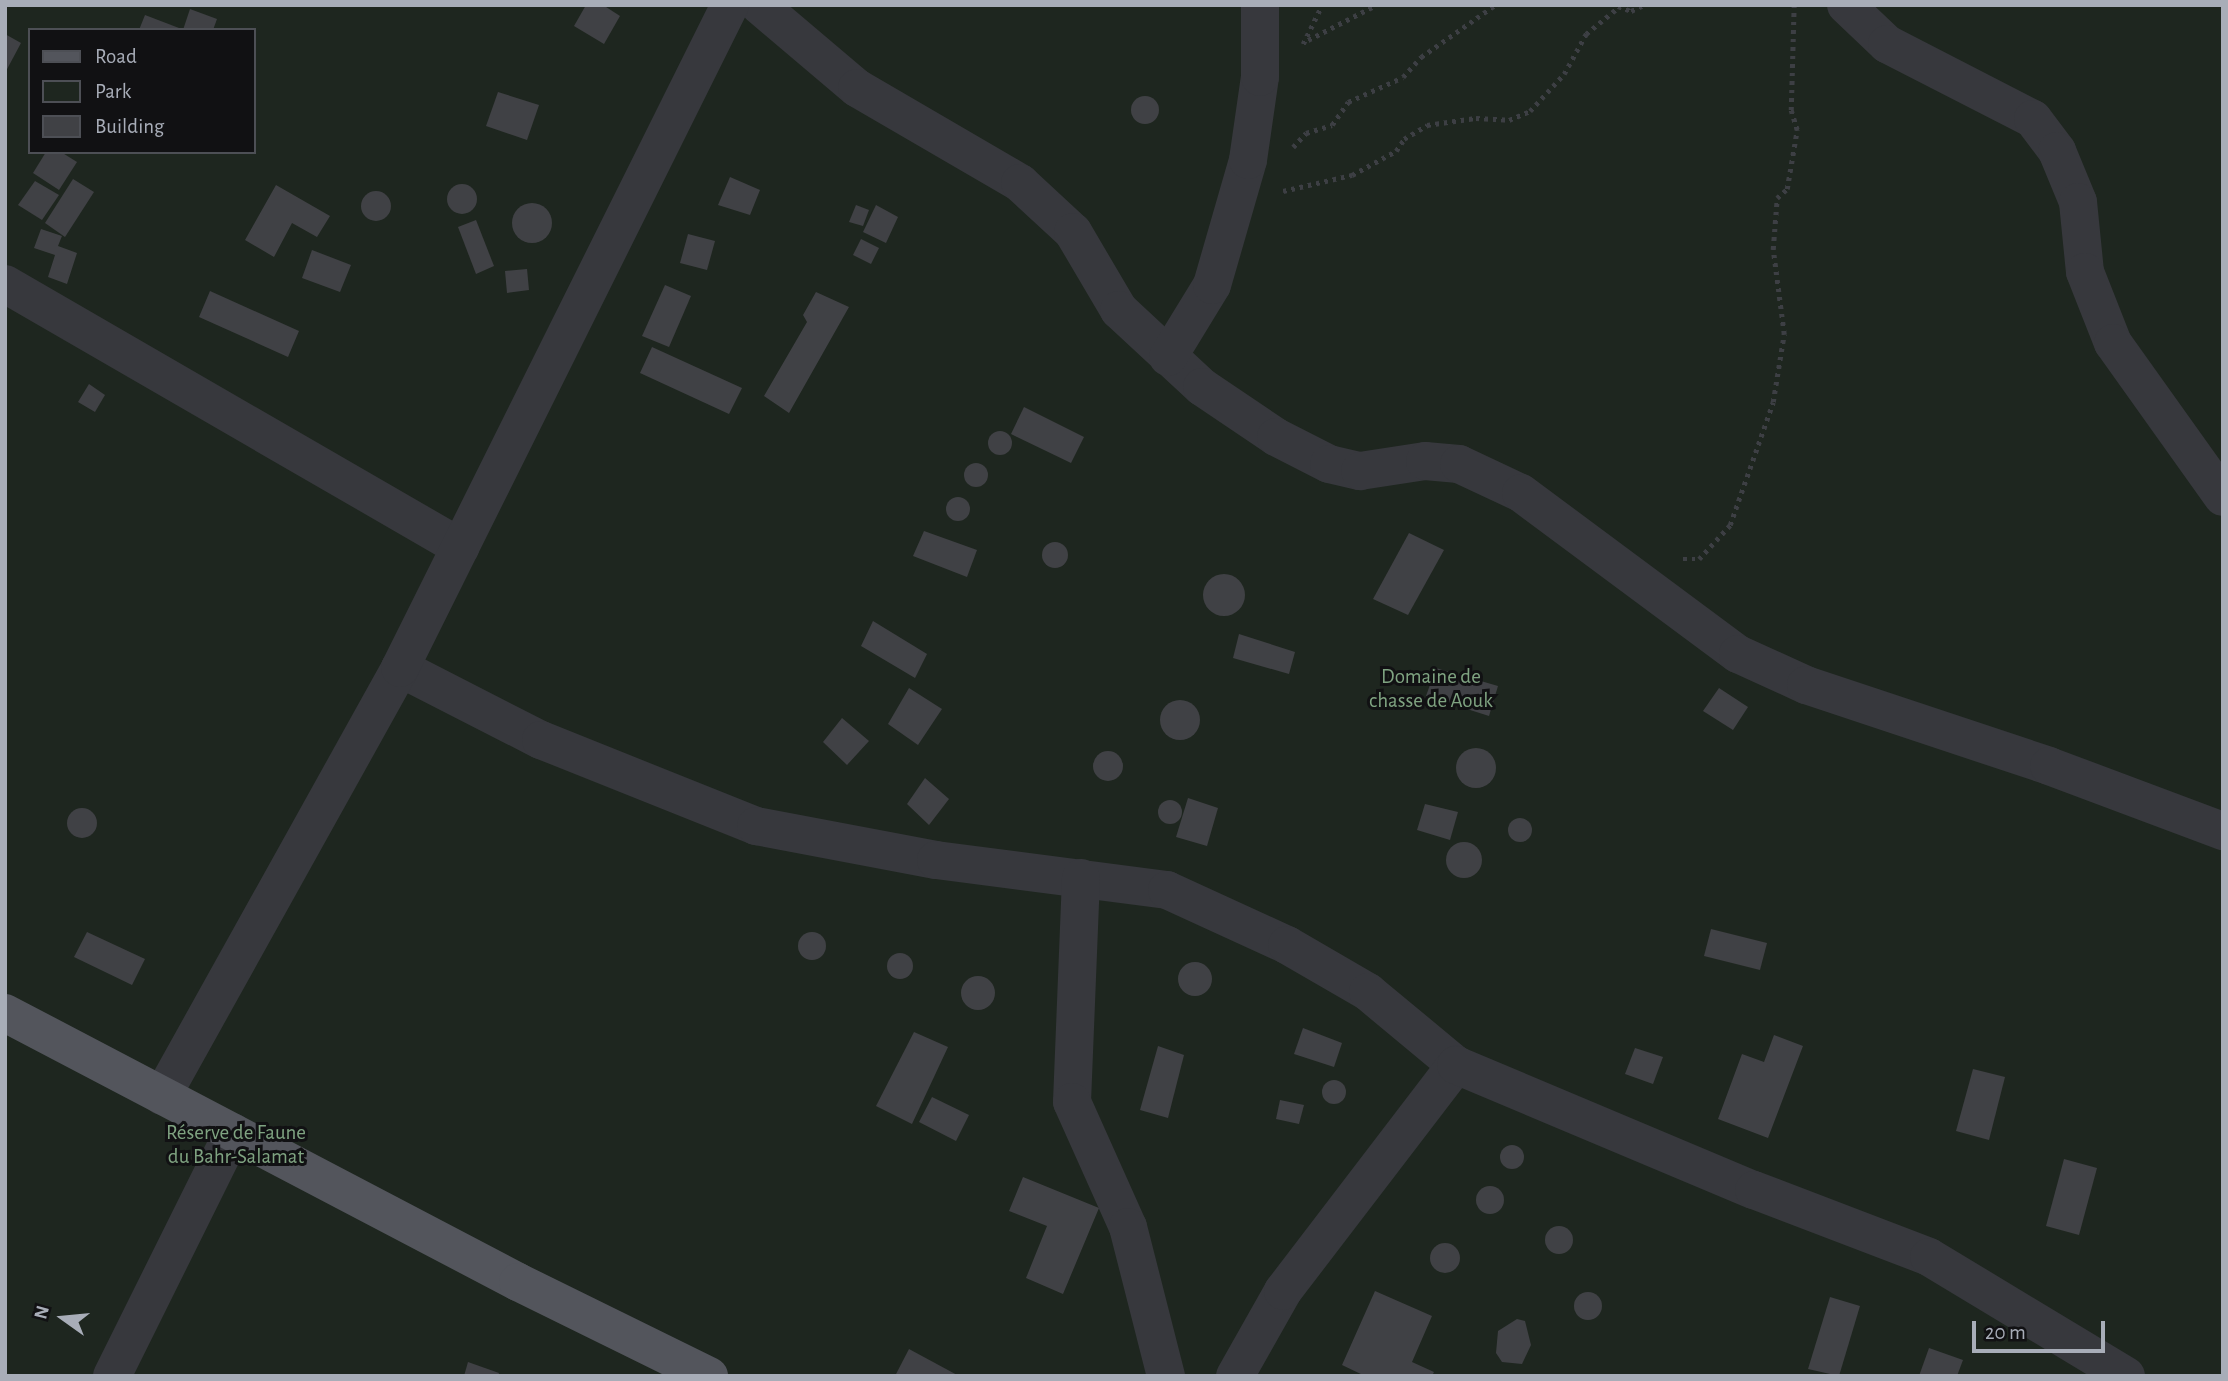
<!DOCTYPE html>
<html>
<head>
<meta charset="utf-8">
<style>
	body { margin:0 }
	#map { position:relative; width:2228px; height:1381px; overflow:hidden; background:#161618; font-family:"Alegreya Sans",sans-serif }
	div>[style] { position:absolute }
	.green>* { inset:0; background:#1e261f }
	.building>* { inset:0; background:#404145 }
	.round { border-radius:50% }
	.path>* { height:4.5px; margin-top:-2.25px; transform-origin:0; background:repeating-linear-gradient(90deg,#3d3f44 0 3.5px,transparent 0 8.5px) }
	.minor>* { height:38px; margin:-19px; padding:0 19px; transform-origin:19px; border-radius:19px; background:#37383d }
	.major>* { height:38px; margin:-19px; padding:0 19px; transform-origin:19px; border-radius:19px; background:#53555c }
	span { translate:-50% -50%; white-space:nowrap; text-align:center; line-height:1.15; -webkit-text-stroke:6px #111113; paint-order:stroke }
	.park-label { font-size:21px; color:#7fa381 }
	.frame { position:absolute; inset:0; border:7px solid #a8adb8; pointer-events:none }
	.legend { position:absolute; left:28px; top:28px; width:228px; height:126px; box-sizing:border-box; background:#111113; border:2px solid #4d4f55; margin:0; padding:9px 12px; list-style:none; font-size:21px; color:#a8adb8 }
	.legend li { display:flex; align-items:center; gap:14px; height:35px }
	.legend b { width:35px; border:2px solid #4d4f55 }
	.north { position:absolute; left:28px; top:1283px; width:70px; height:70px; -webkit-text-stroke:5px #111113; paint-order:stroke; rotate:285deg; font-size:19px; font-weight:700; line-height:28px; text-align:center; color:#a8adb8 }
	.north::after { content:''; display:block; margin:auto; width:24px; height:32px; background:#a8adb8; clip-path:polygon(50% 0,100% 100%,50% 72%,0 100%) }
	.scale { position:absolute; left:1972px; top:1321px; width:133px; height:32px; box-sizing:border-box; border:4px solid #a8adb8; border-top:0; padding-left:9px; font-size:21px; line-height:24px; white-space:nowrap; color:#a8adb8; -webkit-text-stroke:5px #111113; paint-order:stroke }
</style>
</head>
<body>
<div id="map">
	<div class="green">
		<i style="clip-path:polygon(evenodd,5px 5px,2223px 5px,2223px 1376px,5px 1376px,5px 5px,30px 30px,254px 30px,254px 152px,30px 152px,30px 30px)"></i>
	</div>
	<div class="building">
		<i style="clip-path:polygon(586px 5px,603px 5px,620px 16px,604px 44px,574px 26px)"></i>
		<i style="clip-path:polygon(190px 9px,217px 19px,213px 30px,183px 30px)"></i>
		<i style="clip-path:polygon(145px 15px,179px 28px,178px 30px,139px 30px)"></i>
		<i style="clip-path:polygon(5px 34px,21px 43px,5px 73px)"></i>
		<i style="clip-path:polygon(498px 92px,539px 105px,527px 140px,486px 126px)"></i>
		<i class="round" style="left:1131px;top:96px;width:28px;height:28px"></i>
		<i style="clip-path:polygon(46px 152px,61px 152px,77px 162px,59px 190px,33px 173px)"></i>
		<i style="clip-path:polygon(730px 177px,760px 190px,750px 215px,718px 205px)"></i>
		<i style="clip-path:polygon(73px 179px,94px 192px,65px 237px,45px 223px)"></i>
		<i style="clip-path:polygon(35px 181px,59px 195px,42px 220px,18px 205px)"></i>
		<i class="round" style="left:447px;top:184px;width:30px;height:30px"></i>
		<i style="clip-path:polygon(276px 185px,330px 216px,317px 237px,292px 223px,274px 257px,245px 240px)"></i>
		<i class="round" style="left:361px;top:191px;width:30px;height:30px"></i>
		<i class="round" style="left:512px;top:203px;width:40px;height:40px"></i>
		<i style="clip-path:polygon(856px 205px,869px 210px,863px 226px,849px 222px)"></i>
		<i style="clip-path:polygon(876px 205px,898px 217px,886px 243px,863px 232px)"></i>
		<i style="clip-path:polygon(476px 220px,494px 266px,476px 274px,458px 227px)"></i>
		<i style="clip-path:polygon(41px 229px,62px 236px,58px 246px,77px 253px,67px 284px,48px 277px,55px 255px,34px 248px)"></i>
		<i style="clip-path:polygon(688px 234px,715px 241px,707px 270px,680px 263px)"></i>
		<i style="clip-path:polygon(861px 239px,879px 248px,871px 264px,853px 255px)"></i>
		<i style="clip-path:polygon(312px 250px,351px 265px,340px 292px,302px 278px)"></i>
		<i style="clip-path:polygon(527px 269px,529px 290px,507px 293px,505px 271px)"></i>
		<i style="clip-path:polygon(665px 285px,691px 296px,669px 347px,642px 336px)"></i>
		<i style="clip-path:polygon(210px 291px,299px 331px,288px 357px,199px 317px)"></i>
		<i style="clip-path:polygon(816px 292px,849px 307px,789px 413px,764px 396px,807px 322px,803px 315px)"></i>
		<i style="clip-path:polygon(652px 347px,742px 388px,729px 414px,640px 373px)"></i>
		<i style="clip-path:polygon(89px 384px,105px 395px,95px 412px,78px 402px)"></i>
		<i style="clip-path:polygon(1024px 407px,1084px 437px,1071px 463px,1011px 434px)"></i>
		<i class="round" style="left:988px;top:431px;width:24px;height:24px"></i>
		<i class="round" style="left:964px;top:463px;width:24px;height:24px"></i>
		<i class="round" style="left:946px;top:497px;width:24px;height:24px"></i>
		<i style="clip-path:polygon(924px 531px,977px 550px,967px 577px,913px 556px)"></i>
		<i style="clip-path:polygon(1409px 533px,1444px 550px,1408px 615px,1373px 599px)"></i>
		<i class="round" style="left:1042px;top:542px;width:26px;height:26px"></i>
		<i class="round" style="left:1203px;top:574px;width:42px;height:42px"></i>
		<i style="clip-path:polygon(873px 621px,927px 654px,915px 678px,861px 646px)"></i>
		<i style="clip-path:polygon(1239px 634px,1295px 652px,1289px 674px,1233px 658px)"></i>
		<i style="clip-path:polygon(1436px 668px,1498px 686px,1489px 716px,1426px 696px)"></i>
		<i style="clip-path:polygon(909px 688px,942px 709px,918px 745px,888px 724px)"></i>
		<i style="clip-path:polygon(1719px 688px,1748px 707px,1733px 730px,1703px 711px)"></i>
		<i class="round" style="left:1160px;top:700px;width:40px;height:40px"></i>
		<i style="clip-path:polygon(842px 718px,869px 741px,847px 765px,823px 742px)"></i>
		<i class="round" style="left:1456px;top:748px;width:40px;height:40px"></i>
		<i class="round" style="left:1093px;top:751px;width:30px;height:30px"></i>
		<i style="clip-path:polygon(925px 778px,949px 799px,929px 825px,907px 804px)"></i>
		<i style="clip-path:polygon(1188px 798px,1218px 808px,1207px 846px,1176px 837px)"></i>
		<i class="round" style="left:1158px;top:800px;width:24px;height:24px"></i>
		<i style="clip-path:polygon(1425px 804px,1458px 812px,1450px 840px,1417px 830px)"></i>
		<i class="round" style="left:67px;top:808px;width:30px;height:30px"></i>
		<i class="round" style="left:1508px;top:818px;width:24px;height:24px"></i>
		<i class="round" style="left:1446px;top:842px;width:36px;height:36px"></i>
		<i style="clip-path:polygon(1711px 929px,1767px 943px,1760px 970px,1704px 956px)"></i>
		<i class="round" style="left:798px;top:932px;width:28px;height:28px"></i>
		<i style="clip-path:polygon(87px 932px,145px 959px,132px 985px,74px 957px)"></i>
		<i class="round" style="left:887px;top:953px;width:26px;height:26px"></i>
		<i class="round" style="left:1178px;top:962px;width:34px;height:34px"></i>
		<i class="round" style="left:961px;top:976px;width:34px;height:34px"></i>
		<i style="clip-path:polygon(1303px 1028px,1342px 1043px,1334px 1067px,1294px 1054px)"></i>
		<i style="clip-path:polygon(914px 1032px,948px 1047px,912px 1124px,876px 1106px)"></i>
		<i style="clip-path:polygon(1774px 1035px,1803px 1046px,1768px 1138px,1718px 1119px,1742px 1054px,1764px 1062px)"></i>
		<i style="clip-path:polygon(1158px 1046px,1184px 1055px,1168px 1118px,1140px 1110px)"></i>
		<i style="clip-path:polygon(1635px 1048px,1663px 1057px,1653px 1084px,1625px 1074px)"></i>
		<i style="clip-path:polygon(1973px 1069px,2005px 1077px,1989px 1140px,1956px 1131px)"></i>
		<i class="round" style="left:1322px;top:1080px;width:24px;height:24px"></i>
		<i style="clip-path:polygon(932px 1097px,969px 1115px,956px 1141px,919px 1122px)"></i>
		<i style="clip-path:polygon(1280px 1100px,1304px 1105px,1299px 1124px,1276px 1119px)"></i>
		<i class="round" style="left:1500px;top:1145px;width:24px;height:24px"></i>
		<i style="clip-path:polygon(2064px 1159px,2097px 1168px,2079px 1235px,2046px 1226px)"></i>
		<i style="clip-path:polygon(1023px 1177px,1099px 1208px,1063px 1294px,1026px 1278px,1047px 1226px,1009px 1211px)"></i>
		<i class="round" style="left:1476px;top:1186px;width:28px;height:28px"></i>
		<i class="round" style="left:1545px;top:1226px;width:28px;height:28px"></i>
		<i class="round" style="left:1430px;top:1243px;width:30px;height:30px"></i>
		<i style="clip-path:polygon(1375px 1291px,1432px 1316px,1412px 1362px,1434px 1372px,1432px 1376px,1365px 1376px,1342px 1365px)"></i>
		<i class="round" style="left:1574px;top:1292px;width:28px;height:28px"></i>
		<i style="clip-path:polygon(1830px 1297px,1860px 1306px,1839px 1376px,1808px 1369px)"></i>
		<i style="clip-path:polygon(1517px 1319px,1525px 1321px,1531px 1345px,1522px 1364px,1502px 1362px,1496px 1353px,1498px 1331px)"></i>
		<i style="clip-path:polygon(1929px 1348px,1963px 1360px,1957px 1376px,1919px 1376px)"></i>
		<i style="clip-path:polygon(909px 1349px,959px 1376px,895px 1376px)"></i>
		<i style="clip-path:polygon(468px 1362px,499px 1373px,498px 1376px,464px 1376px)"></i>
	</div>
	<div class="path">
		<i style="left:1618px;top:6px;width:14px;rotate:21deg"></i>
		<i style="left:1631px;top:11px;width:14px;rotate:-25deg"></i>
		<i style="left:1308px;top:40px;width:76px;rotate:-27.2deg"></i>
		<i style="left:1303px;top:44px;width:43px;rotate:-64deg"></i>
		<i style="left:1293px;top:147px;width:19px;rotate:-47deg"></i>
		<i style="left:1306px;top:133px;width:27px;rotate:-17deg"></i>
		<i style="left:1332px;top:125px;width:28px;rotate:-55deg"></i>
		<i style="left:1348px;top:102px;width:60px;rotate:-24.4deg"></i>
		<i style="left:1403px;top:77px;width:27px;rotate:-48deg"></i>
		<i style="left:1421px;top:57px;width:90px;rotate:-35.1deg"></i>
		<i style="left:1283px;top:191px;width:71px;rotate:-13.1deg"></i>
		<i style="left:1352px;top:175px;width:50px;rotate:-28.6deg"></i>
		<i style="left:1396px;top:151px;width:14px;rotate:-56deg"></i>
		<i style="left:1404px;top:139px;width:27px;rotate:-31deg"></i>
		<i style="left:1427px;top:125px;width:49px;rotate:-8.1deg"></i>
		<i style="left:1476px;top:118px;width:33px;rotate:3deg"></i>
		<i style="left:1509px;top:120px;width:23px;rotate:-23deg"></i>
		<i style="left:1530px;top:111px;width:50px;rotate:-47.4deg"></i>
		<i style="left:1564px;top:74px;width:46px;rotate:-61.2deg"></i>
		<i style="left:1586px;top:34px;width:44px;rotate:-39.5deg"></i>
		<i style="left:1683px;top:559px;width:16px"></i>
		<i style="left:1699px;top:559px;width:46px;rotate:-47.6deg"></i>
		<i style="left:1730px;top:525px;width:130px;rotate:-70.7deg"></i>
		<i style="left:1773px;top:402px;width:69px;rotate:-80.8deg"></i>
		<i style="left:1784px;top:334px;width:86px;rotate:-97.4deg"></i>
		<i style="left:1773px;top:249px;width:51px;rotate:-85.5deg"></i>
		<i style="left:1777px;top:198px;width:13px;rotate:-42deg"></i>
		<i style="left:1787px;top:189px;width:60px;rotate:-80.4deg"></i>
		<i style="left:1797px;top:130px;width:21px;rotate:-107deg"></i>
		<i style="left:1791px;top:110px;width:105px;rotate:-88.4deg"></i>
	</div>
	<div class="minor">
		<i style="left:759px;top:5px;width:128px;rotate:40.3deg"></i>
		<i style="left:857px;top:88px;width:189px;rotate:30.2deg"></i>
		<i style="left:1020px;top:183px;width:72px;rotate:42.8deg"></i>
		<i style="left:1073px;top:232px;width:91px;rotate:59.5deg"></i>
		<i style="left:1119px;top:310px;width:113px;rotate:42.9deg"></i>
		<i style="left:1202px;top:387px;width:89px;rotate:34deg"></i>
		<i style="left:1276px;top:437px;width:59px;rotate:27deg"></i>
		<i style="left:1329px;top:464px;width:32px;rotate:13deg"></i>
		<i style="left:1360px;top:471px;width:66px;rotate:-8.7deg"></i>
		<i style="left:1425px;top:461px;width:34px;rotate:5deg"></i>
		<i style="left:1459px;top:464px;width:68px;rotate:25.1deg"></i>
		<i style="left:1521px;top:493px;width:270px;rotate:36.6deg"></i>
		<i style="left:1738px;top:654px;width:75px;rotate:24.5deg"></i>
		<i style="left:1806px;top:685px;width:256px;rotate:18.4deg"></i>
		<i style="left:2049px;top:766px;width:186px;rotate:20.5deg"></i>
		<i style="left:1846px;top:5px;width:57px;rotate:43.6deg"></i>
		<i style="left:1887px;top:44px;width:164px;rotate:27.2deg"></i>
		<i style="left:2033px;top:119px;width:40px;rotate:53deg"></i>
		<i style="left:2057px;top:151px;width:55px;rotate:67.6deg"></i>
		<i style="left:2078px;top:202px;width:70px;rotate:84.3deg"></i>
		<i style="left:2085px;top:272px;width:76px;rotate:68.5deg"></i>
		<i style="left:2113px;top:343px;width:189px;rotate:54.5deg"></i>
		<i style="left:5px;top:284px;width:526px;rotate:30.03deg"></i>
		<i style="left:1168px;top:357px;width:84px;rotate:-58.6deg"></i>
		<i style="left:1212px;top:285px;width:130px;rotate:-73.9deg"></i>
		<i style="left:1248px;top:160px;width:84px;rotate:-81.8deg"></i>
		<i style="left:1260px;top:77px;width:72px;rotate:-90deg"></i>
		<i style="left:400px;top:668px;width:158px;rotate:27.1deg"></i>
		<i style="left:541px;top:740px;width:232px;rotate:21.8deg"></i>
		<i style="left:756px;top:826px;width:183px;rotate:10.7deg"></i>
		<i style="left:936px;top:860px;width:233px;rotate:7.4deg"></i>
		<i style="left:1167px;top:890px;width:132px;rotate:24.6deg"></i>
		<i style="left:1287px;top:945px;width:94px;rotate:30.1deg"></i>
		<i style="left:1368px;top:992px;width:114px;rotate:39.7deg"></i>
		<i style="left:1081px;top:878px;width:224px;rotate:92.3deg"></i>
		<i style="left:1072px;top:1102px;width:137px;rotate:65.9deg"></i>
		<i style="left:1128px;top:1227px;width:154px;rotate:75.7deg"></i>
		<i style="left:162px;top:1096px;width:490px;rotate:-60.9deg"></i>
		<i style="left:400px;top:668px;width:741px;rotate:-63.54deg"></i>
		<i style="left:112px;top:1376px;width:272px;rotate:-63.6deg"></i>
		<i style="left:1235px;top:1376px;width:98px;rotate:-60.5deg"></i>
		<i style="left:1283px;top:1291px;width:285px;rotate:-52.6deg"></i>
		<i style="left:1456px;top:1065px;width:323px;rotate:22.8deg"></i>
		<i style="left:1754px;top:1190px;width:187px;rotate:20.9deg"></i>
		<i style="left:1929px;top:1257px;width:230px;rotate:31.1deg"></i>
	</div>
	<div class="major">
		<i style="left:5px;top:1013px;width:579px;rotate:27.67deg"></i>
		<i style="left:518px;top:1282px;width:213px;rotate:26.2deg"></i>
	</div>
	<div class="park-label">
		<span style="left:1431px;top:689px">Domaine de<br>chasse de Aouk</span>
		<span style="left:236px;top:1145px">Réserve de Faune<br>du Bahr-Salamat</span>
	</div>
	<div class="frame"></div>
	<ul class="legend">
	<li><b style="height:9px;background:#53555c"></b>Road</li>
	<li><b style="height:19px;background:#1e261f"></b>Park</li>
	<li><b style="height:19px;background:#404145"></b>Building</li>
	</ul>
	<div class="north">N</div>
	<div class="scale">20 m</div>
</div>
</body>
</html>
